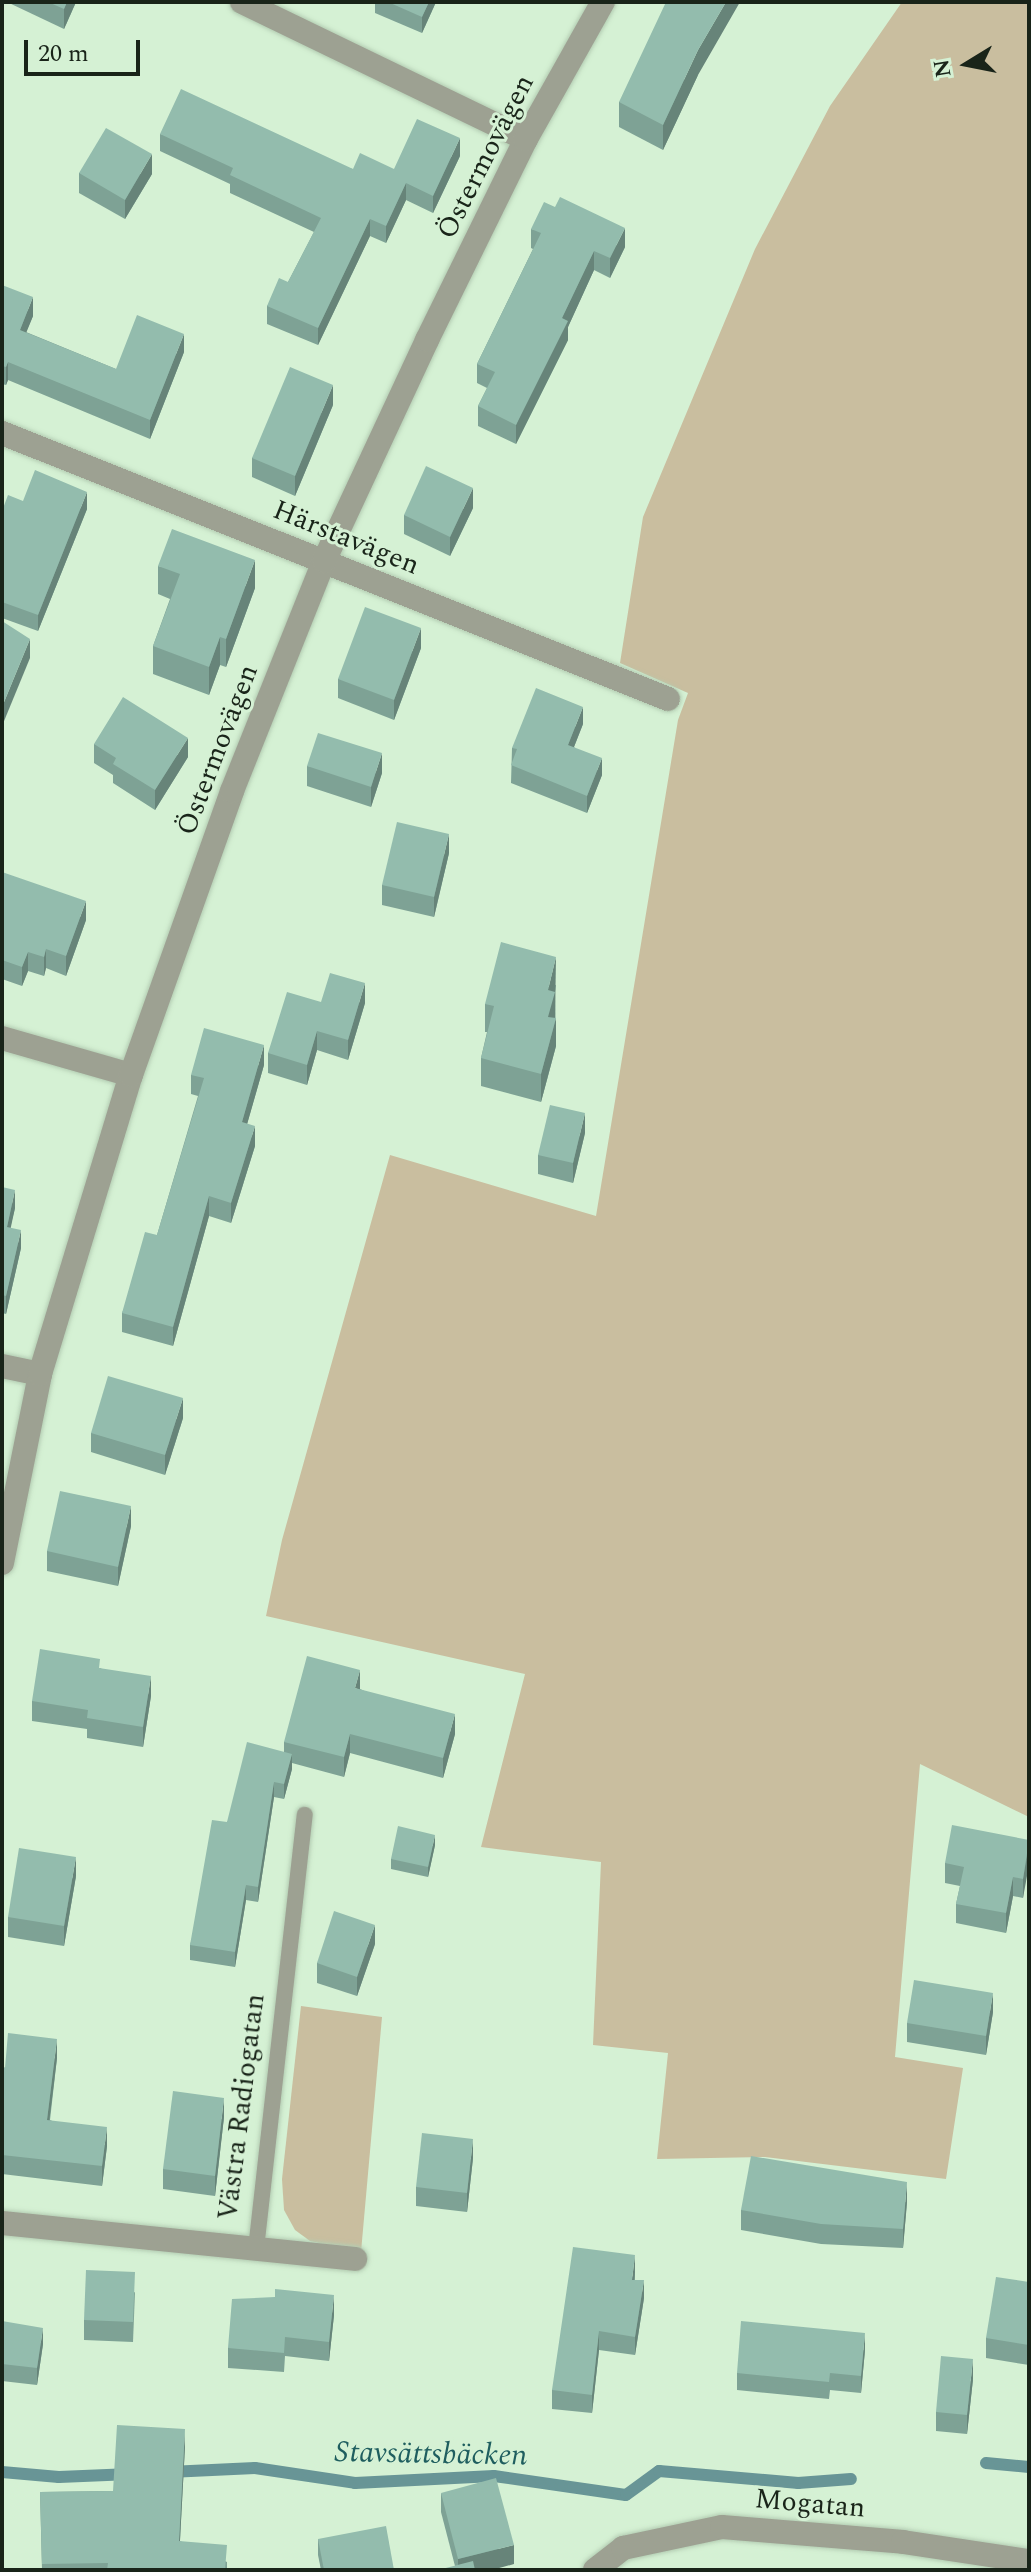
<!DOCTYPE html>
<html>
<head>
<meta charset="utf-8">
<style>
	body { margin:0 }
	#map { position:relative; width:1031px; height:2572px; overflow:hidden; background:#d5f1d4; font-family:Spectral,serif }
	div>[style] { position:absolute }
	.green>* { inset:0; background:#c9be9f }
	.stream>* { height:12px; margin:-6px; padding:0 6px; transform-origin:6px; border-radius:6px; background:#689596 }
	.roads { filter:drop-shadow(0 0 2px #b3ccb2) drop-shadow(0 0 2px #b3ccb2) }
	.lane>* { height:16px; margin:-8px; padding:0 8px; transform-origin:8px; border-radius:8px; background:#9da192 }
	.street>* { height:24px; margin:-12px; padding:0 12px; transform-origin:12px; border-radius:12px; background:#9da192 }
	.wall>* { inset:0; background:#7ea295 }
	.shaded-wall>* { inset:0; background:#678479 }
	.building>* { inset:0; background:#93bcad }
	span { translate:-50% -50%; white-space:nowrap; text-align:center; line-height:1.15; -webkit-text-stroke:6px #d5f1d4; paint-order:stroke }
	.street-label { font-size:28px; color:#192419 }
	.water-label { font-size:30px; color:#1f5e5f; font-style:italic }
	.frame { position:absolute; inset:0; border:4px solid #192419; pointer-events:none }
	.north { position:absolute; left:927px; top:24px; width:80px; height:80px; -webkit-text-stroke:6px #d5f1d4; paint-order:stroke; rotate:260deg; font-size:22px; font-weight:700; line-height:32px; text-align:center; color:#192419 }
	.north::after { content:''; display:block; margin:auto; width:28px; height:36px; background:#192419; clip-path:polygon(50% 0,100% 100%,50% 72%,0 100%) }
	.scale { position:absolute; left:24px; top:40px; width:116px; height:36px; box-sizing:border-box; border:4px solid #192419; border-top:0; padding-left:10px; font-size:24px; line-height:28px; white-space:nowrap; color:#192419; -webkit-text-stroke:6px #d5f1d4; paint-order:stroke }
</style>
</head>
<body>
<div id="map">
	<div class="green">
		<i style="clip-path:polygon(902px 2px,1029px 2px,1029px 1817px,920px 1764px,895px 2057px,963px 2068px,946px 2179px,765px 2157px,657px 2159px,668px 2053px,593px 2045px,601px 1862px,481px 1847px,525px 1674px,266px 1616px,282px 1540px,390px 1155px,596px 1216px,678px 720px,688px 693px,620px 663px,643px 517px,755px 249px,830px 106px)"></i>
		<i style="clip-path:polygon(301px 2006px,382px 2017px,361px 2252px,310px 2241px,295px 2230px,284px 2210px,282px 2179px)"></i>
	</div>
	<div class="stream">
		<i style="left:986px;top:2463px;width:43px;rotate:5.3deg"></i>
		<i style="left:2px;top:2472px;width:57px;rotate:5deg"></i>
		<i style="left:59px;top:2477px;width:72px;rotate:-2.4deg"></i>
		<i style="left:169px;top:2472px;width:86px;rotate:-2.7deg"></i>
		<i style="left:255px;top:2468px;width:101px;rotate:8.5deg"></i>
		<i style="left:355px;top:2483px;width:139px;rotate:-2.9deg"></i>
		<i style="left:494px;top:2476px;width:133px;rotate:8.2deg"></i>
		<i style="left:626px;top:2495px;width:41px;rotate:-36deg"></i>
		<i style="left:659px;top:2471px;width:140px;rotate:4.9deg"></i>
		<i style="left:798px;top:2483px;width:53px;rotate:-4.3deg"></i>
	</div>
	<div class="roads">
		<div class="lane">
			<i style="left:256px;top:2249px;width:437px;rotate:-83.6deg"></i>
		</div>
		<div class="street">
			<i style="left:242px;top:2px;width:315px;rotate:25.8deg"></i>
			<i style="left:2px;top:433px;width:717px;rotate:21.77deg"></i>
			<i style="left:2px;top:1038px;width:134px;rotate:16deg"></i>
			<i style="left:2px;top:1366px;width:39px;rotate:12deg"></i>
			<i style="left:2px;top:1563px;width:193px;rotate:-78.6deg"></i>
			<i style="left:40px;top:1374px;width:313px;rotate:-73.1deg"></i>
			<i style="left:131px;top:1075px;width:301px;rotate:-70.4deg"></i>
			<i style="left:232px;top:791px;width:248px;rotate:-68.2deg"></i>
			<i style="left:324px;top:561px;width:244px;rotate:-65deg"></i>
			<i style="left:427px;top:340px;width:224px;rotate:-63.8deg"></i>
			<i style="left:526px;top:139px;width:157px;rotate:-60.7deg"></i>
			<i style="left:2px;top:2223px;width:355px;rotate:5.8deg"></i>
			<i style="left:595px;top:2570px;width:36px;rotate:-38deg"></i>
			<i style="left:623px;top:2548px;width:101px;rotate:-12deg"></i>
			<i style="left:722px;top:2527px;width:182px;rotate:4.7deg"></i>
			<i style="left:903px;top:2542px;width:127px;rotate:8.6deg"></i>
		</div>
	</div>
	<div class="wall">
		<i style="clip-path:polygon(7px 2px,76px 2px,64px 29px)"></i>
		<i style="clip-path:polygon(375px 2px,436px 2px,422px 33px,375px 13px)"></i>
		<i style="clip-path:polygon(698px 75px,663px 150px,619px 127px,619px 102px)"></i>
		<i style="clip-path:polygon(160px 134px,353px 169px,394px 169px,460px 156px,433px 213px,406px 200px,386px 243px,370px 236px,318px 345px,267px 324px,267px 306px,288px 282px,314px 232px,230px 193px,230px 184px,160px 151px)"></i>
		<i style="clip-path:polygon(79px 173px,152px 174px,125px 219px,79px 193px)"></i>
		<i style="clip-path:polygon(531px 229px,625px 247px,610px 278px,594px 270px,568px 327px,568px 340px,516px 444px,478px 426px,478px 406px,487px 388px,477px 383px,477px 364px,533px 249px,531px 248px)"></i>
		<i style="clip-path:polygon(2px 285px,33px 316px,26px 332px,116px 369px,184px 352px,150px 439px,8px 380px,6px 385px,2px 384px)"></i>
		<i style="clip-path:polygon(333px 405px,295px 496px,252px 477px,252px 458px)"></i>
		<i style="clip-path:polygon(23px 501px,87px 509px,38px 631px,2px 618px,2px 511px)"></i>
		<i style="clip-path:polygon(473px 508px,450px 556px,404px 534px,404px 515px)"></i>
		<i style="clip-path:polygon(158px 566px,255px 588px,226px 667px,220px 665px,209px 695px,153px 674px,153px 646px,170px 599px,158px 594px)"></i>
		<i style="clip-path:polygon(421px 648px,394px 720px,338px 698px,338px 679px)"></i>
		<i style="clip-path:polygon(583px 724px,574px 747px,602px 775px,587px 813px,511px 783px,512px 748px)"></i>
		<i style="clip-path:polygon(94px 744px,188px 757px,155px 810px,113px 783px,113px 775px,94px 763px)"></i>
		<i style="clip-path:polygon(307px 766px,382px 773px,371px 807px,307px 786px)"></i>
		<i style="clip-path:polygon(449px 853px,434px 917px,382px 905px,382px 885px)"></i>
		<i style="clip-path:polygon(2px 872px,86px 920px,66px 976px,46px 968px,44px 976px,28px 971px,22px 986px,2px 979px)"></i>
		<i style="clip-path:polygon(556px 985px,555px 992px,556px 1046px,541px 1102px,481px 1086px,481px 1058px,487px 1032px,485px 1032px,485px 1004px)"></i>
		<i style="clip-path:polygon(321px 1002px,365px 1003px,348px 1060px,317px 1050px,307px 1085px,268px 1073px,268px 1053px)"></i>
		<i style="clip-path:polygon(264px 1065px,247px 1124px,255px 1146px,231px 1223px,209px 1216px,173px 1346px,122px 1332px,122px 1313px,157px 1235px,198px 1096px,191px 1094px,191px 1075px)"></i>
		<i style="clip-path:polygon(585px 1133px,573px 1183px,538px 1174px,538px 1155px)"></i>
		<i style="clip-path:polygon(2px 1187px,15px 1208px,10px 1228px,21px 1248px,6px 1314px,2px 1313px)"></i>
		<i style="clip-path:polygon(183px 1418px,165px 1475px,91px 1452px,91px 1433px)"></i>
		<i style="clip-path:polygon(131px 1526px,118px 1586px,47px 1571px,47px 1551px)"></i>
		<i style="clip-path:polygon(100px 1668px,151px 1696px,143px 1747px,87px 1738px,87px 1729px,32px 1721px,32px 1701px)"></i>
		<i style="clip-path:polygon(360px 1689px,455px 1734px,443px 1778px,350px 1753px,344px 1777px,292px 1763px,292px 1769px,284px 1799px,274px 1797px,258px 1902px,246px 1900px,235px 1967px,190px 1960px,190px 1945px,227px 1822px,284px 1752px,284px 1742px)"></i>
		<i style="clip-path:polygon(1029px 1840px,1023px 1898px,1013px 1896px,1006px 1933px,956px 1923px,956px 1904px,960px 1886px,945px 1883px,945px 1863px)"></i>
		<i style="clip-path:polygon(435px 1845px,428px 1877px,391px 1869px,391px 1859px)"></i>
		<i style="clip-path:polygon(76px 1876px,64px 1946px,8px 1937px,8px 1917px)"></i>
		<i style="clip-path:polygon(375px 1944px,357px 1996px,317px 1983px,317px 1963px)"></i>
		<i style="clip-path:polygon(993px 2012px,986px 2055px,907px 2042px,907px 2023px)"></i>
		<i style="clip-path:polygon(57px 2058px,50px 2120px,107px 2146px,102px 2186px,2px 2174px,2px 2068px)"></i>
		<i style="clip-path:polygon(224px 2117px,215px 2196px,163px 2189px,163px 2169px)"></i>
		<i style="clip-path:polygon(473px 2158px,467px 2212px,416px 2206px,416px 2187px)"></i>
		<i style="clip-path:polygon(907px 2202px,903px 2248px,821px 2244px,741px 2230px,741px 2210px)"></i>
		<i style="clip-path:polygon(635px 2273px,635px 2280px,644px 2298px,635px 2355px,599px 2350px,592px 2413px,552px 2409px,552px 2390px)"></i>
		<i style="clip-path:polygon(1029px 2282px,1029px 2365px,986px 2358px,986px 2338px)"></i>
		<i style="clip-path:polygon(135px 2292px,133px 2342px,84px 2340px,84px 2320px)"></i>
		<i style="clip-path:polygon(275px 2297px,334px 2315px,329px 2361px,285px 2356px,284px 2372px,228px 2368px,228px 2348px)"></i>
		<i style="clip-path:polygon(2px 2321px,43px 2344px,37px 2385px,2px 2381px)"></i>
		<i style="clip-path:polygon(865px 2350px,861px 2393px,830px 2390px,829px 2399px,737px 2390px,737px 2373px)"></i>
		<i style="clip-path:polygon(973px 2379px,967px 2434px,936px 2431px,936px 2412px)"></i>
		<i style="clip-path:polygon(185px 2446px,180px 2541px,227px 2562px,227px 2570px,42px 2570px,40px 2492px,113px 2491px)"></i>
		<i style="clip-path:polygon(441px 2493px,514px 2564px,455px 2566px,441px 2512px)"></i>
		<i style="clip-path:polygon(318px 2539px,394px 2570px,321px 2570px,318px 2555px)"></i>
	</div>
	<div class="shaded-wall">
		<i style="clip-path:polygon(67px 2px,76px 2px,64px 29px,64px 9px)"></i>
		<i style="clip-path:polygon(429px 2px,436px 2px,422px 33px,422px 17px)"></i>
		<i style="clip-path:polygon(726px 2px,740px 2px,698px 75px,663px 150px,663px 125px,698px 50px)"></i>
		<i style="clip-path:polygon(460px 138px,460px 156px,433px 213px,433px 196px)"></i>
		<i style="clip-path:polygon(152px 154px,152px 174px,125px 219px,125px 200px)"></i>
		<i style="clip-path:polygon(406px 183px,406px 200px,386px 243px,386px 226px)"></i>
		<i style="clip-path:polygon(370px 219px,370px 236px,318px 345px,318px 328px)"></i>
		<i style="clip-path:polygon(625px 228px,625px 247px,610px 278px,610px 258px)"></i>
		<i style="clip-path:polygon(594px 251px,594px 270px,568px 327px,568px 340px,516px 444px,516px 425px,562px 318px)"></i>
		<i style="clip-path:polygon(33px 297px,33px 316px,20px 348px,20px 330px)"></i>
		<i style="clip-path:polygon(184px 334px,184px 352px,150px 439px,150px 420px)"></i>
		<i style="clip-path:polygon(8px 362px,8px 380px,6px 385px,6px 367px)"></i>
		<i style="clip-path:polygon(333px 385px,333px 405px,295px 496px,295px 476px)"></i>
		<i style="clip-path:polygon(473px 488px,473px 508px,450px 556px,450px 537px)"></i>
		<i style="clip-path:polygon(87px 492px,87px 509px,38px 631px,38px 615px)"></i>
		<i style="clip-path:polygon(255px 560px,255px 588px,226px 667px,226px 639px)"></i>
		<i style="clip-path:polygon(421px 628px,421px 648px,394px 720px,394px 700px)"></i>
		<i style="clip-path:polygon(220px 637px,220px 665px,209px 695px,209px 667px)"></i>
		<i style="clip-path:polygon(30px 639px,30px 658px,2px 726px,2px 707px)"></i>
		<i style="clip-path:polygon(583px 707px,583px 724px,568px 762px,568px 745px)"></i>
		<i style="clip-path:polygon(188px 738px,188px 757px,155px 810px,155px 790px)"></i>
		<i style="clip-path:polygon(382px 753px,382px 773px,371px 807px,371px 787px)"></i>
		<i style="clip-path:polygon(602px 758px,602px 775px,587px 813px,587px 796px)"></i>
		<i style="clip-path:polygon(449px 834px,449px 853px,434px 917px,434px 897px)"></i>
		<i style="clip-path:polygon(86px 901px,86px 920px,66px 976px,66px 956px)"></i>
		<i style="clip-path:polygon(46px 949px,46px 968px,44px 976px,44px 957px)"></i>
		<i style="clip-path:polygon(28px 952px,28px 971px,22px 986px,22px 967px)"></i>
		<i style="clip-path:polygon(556px 957px,555px 1020px,548px 1045px,548px 990px)"></i>
		<i style="clip-path:polygon(365px 983px,365px 1003px,348px 1060px,348px 1040px)"></i>
		<i style="clip-path:polygon(556px 1018px,556px 1046px,541px 1102px,541px 1074px)"></i>
		<i style="clip-path:polygon(317px 1031px,317px 1050px,307px 1085px,307px 1065px)"></i>
		<i style="clip-path:polygon(264px 1045px,264px 1065px,242px 1142px,242px 1122px)"></i>
		<i style="clip-path:polygon(585px 1113px,585px 1133px,573px 1183px,573px 1163px)"></i>
		<i style="clip-path:polygon(255px 1126px,255px 1146px,231px 1223px,231px 1203px)"></i>
		<i style="clip-path:polygon(15px 1190px,15px 1208px,7px 1245px,7px 1227px)"></i>
		<i style="clip-path:polygon(209px 1196px,209px 1216px,173px 1346px,173px 1327px)"></i>
		<i style="clip-path:polygon(21px 1230px,21px 1248px,6px 1314px,6px 1296px)"></i>
		<i style="clip-path:polygon(183px 1398px,183px 1418px,165px 1475px,165px 1455px)"></i>
		<i style="clip-path:polygon(131px 1506px,131px 1526px,118px 1586px,118px 1567px)"></i>
		<i style="clip-path:polygon(360px 1670px,360px 1690px,355px 1688px)"></i>
		<i style="clip-path:polygon(151px 1676px,151px 1696px,143px 1747px,143px 1727px)"></i>
		<i style="clip-path:polygon(455px 1714px,455px 1734px,443px 1778px,443px 1758px)"></i>
		<i style="clip-path:polygon(350px 1734px,350px 1753px,344px 1777px,344px 1757px)"></i>
		<i style="clip-path:polygon(292px 1754px,292px 1769px,284px 1799px,284px 1784px)"></i>
		<i style="clip-path:polygon(274px 1782px,274px 1797px,258px 1902px,258px 1887px)"></i>
		<i style="clip-path:polygon(435px 1835px,435px 1845px,428px 1877px,428px 1867px)"></i>
		<i style="clip-path:polygon(1029px 1845px,1029px 1865px,1023px 1898px,1023px 1879px)"></i>
		<i style="clip-path:polygon(76px 1857px,76px 1876px,64px 1946px,64px 1926px)"></i>
		<i style="clip-path:polygon(1013px 1877px,1013px 1896px,1006px 1933px,1006px 1913px)"></i>
		<i style="clip-path:polygon(246px 1885px,246px 1900px,235px 1967px,235px 1952px)"></i>
		<i style="clip-path:polygon(375px 1925px,375px 1944px,357px 1996px,357px 1977px)"></i>
		<i style="clip-path:polygon(993px 1993px,993px 2012px,986px 2055px,986px 2036px)"></i>
		<i style="clip-path:polygon(57px 2039px,57px 2058px,47px 2139px,47px 2120px)"></i>
		<i style="clip-path:polygon(224px 2098px,224px 2117px,215px 2196px,215px 2176px)"></i>
		<i style="clip-path:polygon(107px 2127px,107px 2146px,102px 2186px,102px 2166px)"></i>
		<i style="clip-path:polygon(473px 2139px,473px 2158px,467px 2212px,467px 2193px)"></i>
		<i style="clip-path:polygon(907px 2182px,907px 2202px,903px 2248px,903px 2229px)"></i>
		<i style="clip-path:polygon(635px 2255px,635px 2273px,632px 2298px,632px 2280px)"></i>
		<i style="clip-path:polygon(644px 2280px,644px 2298px,635px 2355px,635px 2337px)"></i>
		<i style="clip-path:polygon(334px 2295px,334px 2315px,329px 2361px,329px 2342px)"></i>
		<i style="clip-path:polygon(43px 2328px,43px 2344px,37px 2385px,37px 2368px)"></i>
		<i style="clip-path:polygon(599px 2331px,599px 2350px,592px 2413px,592px 2395px)"></i>
		<i style="clip-path:polygon(865px 2333px,865px 2350px,861px 2393px,861px 2376px)"></i>
		<i style="clip-path:polygon(973px 2359px,973px 2379px,967px 2434px,967px 2415px)"></i>
		<i style="clip-path:polygon(185px 2429px,185px 2446px,179px 2558px,179px 2541px)"></i>
		<i style="clip-path:polygon(514px 2545px,514px 2564px,492px 2570px,458px 2570px,458px 2559px)"></i>
	</div>
	<div class="building">
		<i style="clip-path:polygon(48px 2px,67px 2px,64px 9px)"></i>
		<i style="clip-path:polygon(388px 2px,429px 2px,422px 17px)"></i>
		<i style="clip-path:polygon(666px 2px,726px 2px,698px 50px,663px 125px,619px 102px)"></i>
		<i style="clip-path:polygon(181px 89px,353px 169px,360px 153px,394px 169px,417px 119px,460px 138px,433px 196px,406px 183px,386px 226px,370px 219px,318px 328px,267px 306px,279px 278px,288px 282px,321px 218px,230px 175px,233px 168px,160px 134px)"></i>
		<i style="clip-path:polygon(106px 128px,152px 154px,125px 200px,79px 173px)"></i>
		<i style="clip-path:polygon(560px 197px,625px 228px,610px 258px,594px 251px,562px 318px,568px 321px,516px 425px,478px 406px,495px 372px,477px 364px,541px 233px,531px 229px,544px 202px,555px 207px)"></i>
		<i style="clip-path:polygon(2px 285px,33px 297px,20px 330px,116px 369px,137px 315px,184px 334px,150px 420px,8px 362px,6px 367px,2px 366px)"></i>
		<i style="clip-path:polygon(290px 367px,333px 385px,295px 476px,252px 458px)"></i>
		<i style="clip-path:polygon(426px 466px,473px 488px,450px 537px,404px 515px)"></i>
		<i style="clip-path:polygon(35px 470px,87px 492px,38px 615px,2px 602px,2px 555px,4px 550px,2px 550px,2px 511px,8px 495px,23px 501px)"></i>
		<i style="clip-path:polygon(172px 529px,255px 560px,226px 639px,220px 637px,209px 667px,153px 646px,180px 574px,158px 566px)"></i>
		<i style="clip-path:polygon(365px 607px,421px 628px,394px 700px,338px 679px)"></i>
		<i style="clip-path:polygon(2px 621px,30px 639px,2px 707px)"></i>
		<i style="clip-path:polygon(536px 688px,583px 707px,568px 745px,602px 758px,587px 796px,511px 765px,517px 749px,512px 748px)"></i>
		<i style="clip-path:polygon(123px 697px,188px 738px,155px 790px,113px 764px,116px 758px,94px 744px)"></i>
		<i style="clip-path:polygon(318px 733px,382px 753px,371px 787px,307px 766px)"></i>
		<i style="clip-path:polygon(397px 822px,449px 834px,434px 897px,382px 885px)"></i>
		<i style="clip-path:polygon(2px 872px,86px 901px,66px 956px,46px 949px,44px 957px,28px 952px,22px 967px,2px 960px)"></i>
		<i style="clip-path:polygon(501px 942px,556px 957px,548px 990px,555px 992px,548px 1017px,556px 1018px,541px 1074px,481px 1058px,494px 1006px,485px 1004px)"></i>
		<i style="clip-path:polygon(330px 973px,365px 983px,348px 1040px,317px 1031px,307px 1065px,268px 1053px,287px 992px,321px 1002px)"></i>
		<i style="clip-path:polygon(204px 1028px,264px 1045px,242px 1122px,255px 1126px,231px 1203px,209px 1196px,173px 1327px,122px 1313px,145px 1232px,157px 1235px,204px 1078px,191px 1075px)"></i>
		<i style="clip-path:polygon(550px 1105px,585px 1113px,573px 1163px,538px 1155px)"></i>
		<i style="clip-path:polygon(2px 1187px,15px 1190px,7px 1227px,21px 1230px,6px 1296px,2px 1295px)"></i>
		<i style="clip-path:polygon(108px 1376px,183px 1398px,165px 1455px,91px 1433px)"></i>
		<i style="clip-path:polygon(60px 1491px,131px 1506px,118px 1567px,47px 1551px)"></i>
		<i style="clip-path:polygon(40px 1649px,100px 1659px,99px 1668px,151px 1676px,143px 1727px,87px 1718px,88px 1710px,32px 1701px)"></i>
		<i style="clip-path:polygon(307px 1656px,360px 1670px,355px 1688px,455px 1714px,443px 1758px,350px 1734px,344px 1757px,284px 1742px)"></i>
		<i style="clip-path:polygon(247px 1742px,292px 1754px,284px 1784px,274px 1782px,258px 1887px,246px 1885px,235px 1952px,190px 1945px,212px 1820px,227px 1822px)"></i>
		<i style="clip-path:polygon(952px 1825px,1029px 1840px,1023px 1879px,1013px 1877px,1006px 1913px,956px 1904px,964px 1867px,945px 1863px)"></i>
		<i style="clip-path:polygon(398px 1826px,435px 1835px,428px 1867px,391px 1859px)"></i>
		<i style="clip-path:polygon(19px 1848px,76px 1857px,64px 1926px,8px 1917px)"></i>
		<i style="clip-path:polygon(334px 1911px,375px 1925px,357px 1977px,317px 1963px)"></i>
		<i style="clip-path:polygon(914px 1980px,993px 1993px,986px 2036px,907px 2023px)"></i>
		<i style="clip-path:polygon(8px 2033px,57px 2039px,47px 2120px,107px 2127px,102px 2166px,2px 2155px,2px 2068px,5px 2068px)"></i>
		<i style="clip-path:polygon(173px 2091px,224px 2098px,215px 2176px,163px 2169px)"></i>
		<i style="clip-path:polygon(422px 2133px,473px 2139px,467px 2193px,416px 2187px)"></i>
		<i style="clip-path:polygon(751px 2156px,907px 2182px,903px 2229px,821px 2224px,741px 2210px)"></i>
		<i style="clip-path:polygon(573px 2247px,635px 2255px,632px 2280px,644px 2280px,635px 2337px,599px 2331px,592px 2395px,552px 2390px)"></i>
		<i style="clip-path:polygon(86px 2270px,135px 2272px,133px 2322px,84px 2320px)"></i>
		<i style="clip-path:polygon(996px 2277px,1029px 2282px,1029px 2345px,986px 2338px)"></i>
		<i style="clip-path:polygon(275px 2289px,334px 2295px,329px 2342px,285px 2337px,284px 2353px,228px 2348px,232px 2299px,275px 2297px)"></i>
		<i style="clip-path:polygon(2px 2321px,43px 2328px,37px 2368px,2px 2364px)"></i>
		<i style="clip-path:polygon(741px 2321px,865px 2333px,861px 2376px,830px 2373px,829px 2382px,737px 2373px)"></i>
		<i style="clip-path:polygon(941px 2356px,973px 2359px,967px 2415px,936px 2412px)"></i>
		<i style="clip-path:polygon(117px 2425px,185px 2429px,179px 2541px,227px 2545px,225px 2570px,107px 2570px,108px 2563px,42px 2564px,40px 2492px,113px 2491px)"></i>
		<i style="clip-path:polygon(496px 2478px,514px 2545px,458px 2559px,441px 2493px)"></i>
		<i style="clip-path:polygon(386px 2526px,394px 2570px,324px 2570px,318px 2539px)"></i>
		<i style="clip-path:polygon(473px 2561px,475px 2570px,438px 2570px)"></i>
	</div>
	<div class="street-label">
		<span style="left:486px;top:157px;rotate:-63deg">Östermovägen</span>
		<span style="left:346px;top:538px;rotate:22deg">Härstavägen</span>
		<span style="left:218px;top:750px;rotate:-69deg">Östermovägen</span>
		<span style="left:242px;top:2107px;rotate:-83deg">Västra Radiogatan</span>
		<span style="left:810px;top:2504px;rotate:5deg">Mogatan</span>
	</div>
	<div class="water-label">
		<span style="left:431px;top:2454px;rotate:1deg">Stavsättsbäcken</span>
	</div>
	<div class="frame"></div>
	<div class="north">N</div>
	<div class="scale">20 m</div>
</div>
</body>
</html>
